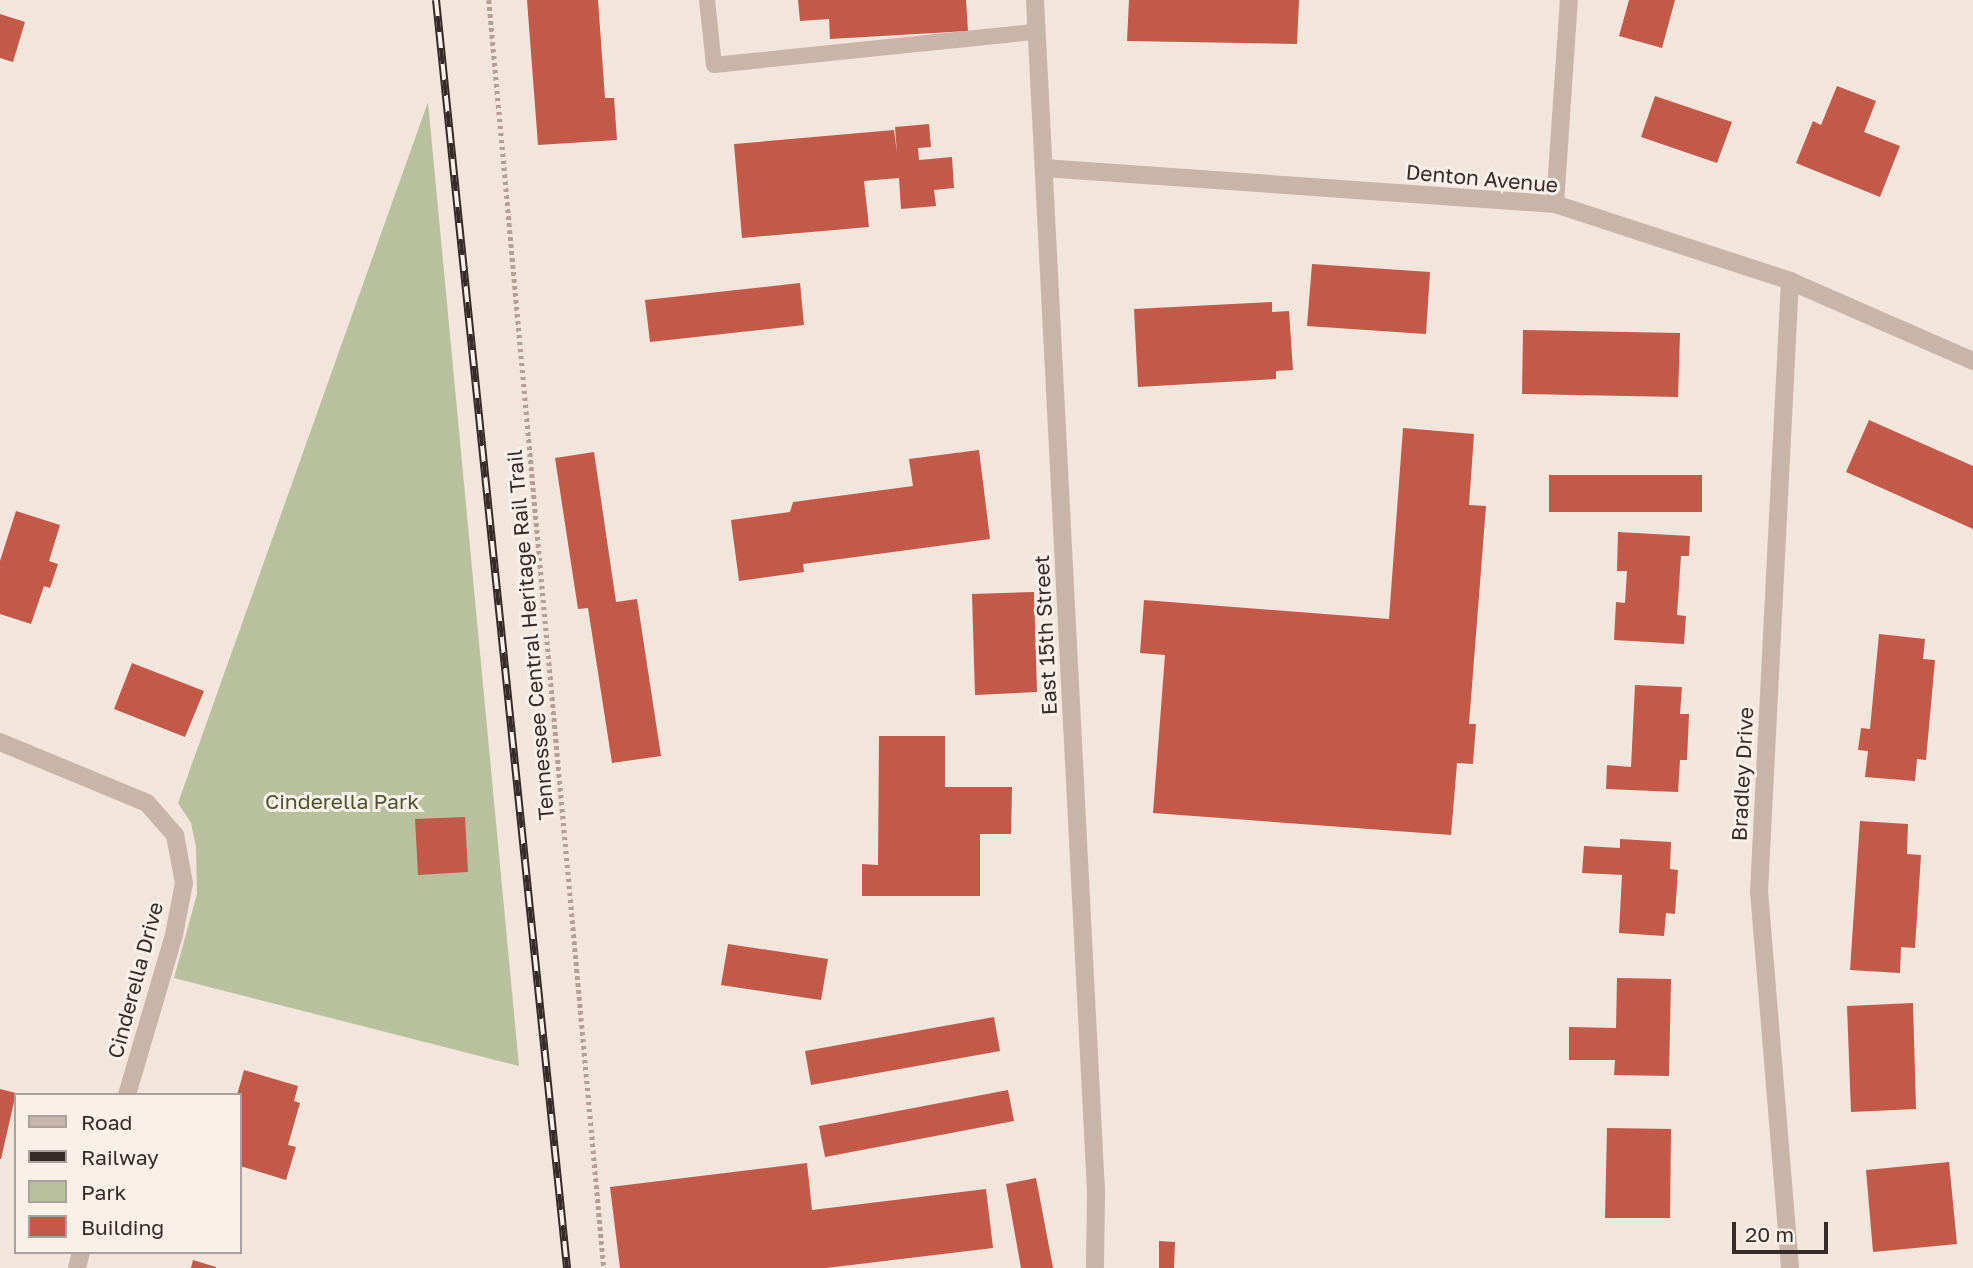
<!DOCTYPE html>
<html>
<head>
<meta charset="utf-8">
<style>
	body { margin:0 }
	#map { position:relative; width:1973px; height:1268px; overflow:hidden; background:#f2e5dc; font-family:"Golos Text",sans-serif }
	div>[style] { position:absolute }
	.green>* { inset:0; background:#b8c09d }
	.building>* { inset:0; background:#c35949 }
	.path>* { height:4.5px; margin-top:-2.25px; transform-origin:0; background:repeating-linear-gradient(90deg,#b59e93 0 3.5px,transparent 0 7px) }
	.lane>* { height:16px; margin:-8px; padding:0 8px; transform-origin:8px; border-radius:8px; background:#c9b4a9 }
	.street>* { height:18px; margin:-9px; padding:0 9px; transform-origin:9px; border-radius:9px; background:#c9b4a9 }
	.rail>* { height:8px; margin-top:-4px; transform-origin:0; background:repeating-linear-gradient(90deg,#f9f0e9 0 16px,#372b28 0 32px); box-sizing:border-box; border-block:2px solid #372b28 }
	span { translate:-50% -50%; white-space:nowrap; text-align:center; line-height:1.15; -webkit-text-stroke:6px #f9f0e9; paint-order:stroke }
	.street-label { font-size:21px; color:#372b28 }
	.park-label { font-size:21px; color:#4a542d }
	.legend { position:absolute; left:14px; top:1093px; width:228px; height:161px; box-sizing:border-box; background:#f9f0e9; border:2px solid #aba19c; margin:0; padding:9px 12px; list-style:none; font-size:21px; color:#372b28 }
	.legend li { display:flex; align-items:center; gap:14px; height:35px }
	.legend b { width:35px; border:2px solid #aba19c }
	.scale { position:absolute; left:1732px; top:1222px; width:96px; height:32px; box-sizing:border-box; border:4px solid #372b28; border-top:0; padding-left:9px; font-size:21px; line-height:24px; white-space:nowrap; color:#372b28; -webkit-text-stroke:5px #f9f0e9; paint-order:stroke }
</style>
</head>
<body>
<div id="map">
	<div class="green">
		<i style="clip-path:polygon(428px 102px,519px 1066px,174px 978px,197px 894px,196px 847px,191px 823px,178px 803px)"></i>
	</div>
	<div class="building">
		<i style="clip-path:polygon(527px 0,598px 0,605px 98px,614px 98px,617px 140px,538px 145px)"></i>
		<i style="clip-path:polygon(798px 0,966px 0,968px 31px,830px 39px,829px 19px,800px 21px)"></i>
		<i style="clip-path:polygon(1129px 0,1299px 0,1297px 44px,1127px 41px)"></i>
		<i style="clip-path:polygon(1629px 0,1675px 0,1662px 48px,1619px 36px)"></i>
		<i style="clip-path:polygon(0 14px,25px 22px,13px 62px,0 58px)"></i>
		<i style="clip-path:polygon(1837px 86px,1876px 101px,1864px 132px,1900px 146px,1880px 197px,1796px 163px,1813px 121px,1821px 125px)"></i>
		<i style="clip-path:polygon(1655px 96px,1732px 122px,1717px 163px,1641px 137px)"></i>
		<i style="clip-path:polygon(929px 124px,931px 147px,918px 148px,919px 160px,952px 157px,954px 188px,934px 190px,936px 206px,901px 209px,899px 178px,864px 181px,869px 227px,742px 238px,734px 144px,894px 130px,897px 153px,895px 127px)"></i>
		<i style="clip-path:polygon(1312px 264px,1430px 272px,1426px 334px,1307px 326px)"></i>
		<i style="clip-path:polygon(800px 283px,804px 325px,650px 342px,645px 300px)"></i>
		<i style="clip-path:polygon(1272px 302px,1272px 312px,1289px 311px,1293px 370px,1276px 371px,1276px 379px,1138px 387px,1134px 309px)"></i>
		<i style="clip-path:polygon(1523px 330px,1680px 333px,1678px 397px,1522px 394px)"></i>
		<i style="clip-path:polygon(1869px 420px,1973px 466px,1973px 529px,1846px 472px)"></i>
		<i style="clip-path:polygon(1403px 428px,1474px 434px,1469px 505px,1486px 506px,1469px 724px,1476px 724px,1473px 764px,1457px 763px,1451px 835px,1153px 813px,1165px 655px,1140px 653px,1144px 600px,1389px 619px)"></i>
		<i style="clip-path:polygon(979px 450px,990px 539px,803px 564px,804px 572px,739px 581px,731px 520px,790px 512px,793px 502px,913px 486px,909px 459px)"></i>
		<i style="clip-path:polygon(594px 452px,616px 602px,637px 599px,661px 756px,612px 763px,588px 608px,578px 609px,555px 458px)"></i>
		<i style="clip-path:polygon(1549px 475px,1702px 475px,1702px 512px,1549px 512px)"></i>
		<i style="clip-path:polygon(16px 511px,60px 525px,49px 561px,58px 564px,50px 588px,44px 586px,31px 624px,0 614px,0 561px)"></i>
		<i style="clip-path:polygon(1618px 532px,1690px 536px,1689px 556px,1681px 556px,1677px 615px,1686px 616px,1684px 644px,1614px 640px,1616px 602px,1625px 603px,1627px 571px,1617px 571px)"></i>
		<i style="clip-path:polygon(1034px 592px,1037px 692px,975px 695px,972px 594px)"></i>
		<i style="clip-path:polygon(1879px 634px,1925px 639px,1923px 659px,1935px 660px,1926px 760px,1917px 759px,1915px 781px,1865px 777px,1868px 751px,1858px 750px,1861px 728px,1870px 729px)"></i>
		<i style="clip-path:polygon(132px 663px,204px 691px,185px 737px,114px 709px)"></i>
		<i style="clip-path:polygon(1635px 685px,1682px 687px,1680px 714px,1689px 714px,1687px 760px,1680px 760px,1678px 792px,1606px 789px,1607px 765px,1631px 767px)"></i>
		<i style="clip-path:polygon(879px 736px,945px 736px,945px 787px,1012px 787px,1011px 834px,980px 834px,980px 896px,862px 896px,862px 864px,878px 865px)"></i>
		<i style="clip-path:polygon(465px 817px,468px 872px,418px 875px,415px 819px)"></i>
		<i style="clip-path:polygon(1860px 821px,1908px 824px,1907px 854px,1921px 855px,1915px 948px,1901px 947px,1900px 973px,1850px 970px)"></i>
		<i style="clip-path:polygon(1620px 839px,1671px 842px,1670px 869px,1678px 870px,1675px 914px,1666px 913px,1664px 936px,1619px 933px,1622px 875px,1582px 873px,1584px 846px,1620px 848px)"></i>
		<i style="clip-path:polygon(728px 944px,828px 959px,821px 1000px,721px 985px)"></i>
		<i style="clip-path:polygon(1617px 978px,1671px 979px,1669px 1076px,1614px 1075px,1615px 1060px,1569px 1060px,1569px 1027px,1616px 1028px)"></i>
		<i style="clip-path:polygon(1913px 1003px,1916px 1109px,1851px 1112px,1847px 1006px)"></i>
		<i style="clip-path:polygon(994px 1017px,1000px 1051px,811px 1085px,805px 1051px)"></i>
		<i style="clip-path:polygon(244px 1070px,298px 1086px,294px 1101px,300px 1103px,288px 1145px,296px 1147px,286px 1180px,240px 1166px,237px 1095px)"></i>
		<i style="clip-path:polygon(0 1089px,16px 1093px,1px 1159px,0 1159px)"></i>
		<i style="clip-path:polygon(1008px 1090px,1014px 1121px,825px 1157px,819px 1126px)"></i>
		<i style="clip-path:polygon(1607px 1128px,1671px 1129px,1670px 1218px,1605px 1218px)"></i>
		<i style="clip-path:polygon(1949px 1162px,1957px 1244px,1873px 1252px,1866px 1170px)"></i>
		<i style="clip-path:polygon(807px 1163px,812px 1210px,986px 1189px,993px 1248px,826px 1268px,620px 1268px,610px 1187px)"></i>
		<i style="clip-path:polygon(1036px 1178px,1053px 1268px,1021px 1268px,1006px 1184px)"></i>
		<i style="clip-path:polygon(1159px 1241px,1175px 1242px,1174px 1268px,1159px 1268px)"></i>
		<i style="clip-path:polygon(193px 1260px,216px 1267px,216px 1268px,191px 1268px)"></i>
	</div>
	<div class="path">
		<i style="left:489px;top:0;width:1273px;rotate:84.82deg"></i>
	</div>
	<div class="lane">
		<i style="left:707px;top:0;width:65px;rotate:83.9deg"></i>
		<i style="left:714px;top:65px;width:324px;rotate:-5.9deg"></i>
	</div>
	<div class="street">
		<i style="left:1035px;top:0;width:1194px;rotate:87.07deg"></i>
		<i style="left:1096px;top:1192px;width:76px;rotate:90.8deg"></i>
		<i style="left:1044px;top:168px;width:512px;rotate:4.03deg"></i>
		<i style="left:1555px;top:204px;width:247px;rotate:18.1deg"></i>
		<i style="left:1790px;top:281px;width:200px;rotate:23.6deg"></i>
		<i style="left:1555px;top:204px;width:204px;rotate:-86.1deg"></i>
		<i style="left:0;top:742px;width:159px;rotate:22.5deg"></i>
		<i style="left:147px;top:803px;width:43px;rotate:48.8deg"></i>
		<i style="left:175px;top:835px;width:49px;rotate:79.4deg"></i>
		<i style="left:184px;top:883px;width:53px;rotate:100.9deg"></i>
		<i style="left:174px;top:935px;width:167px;rotate:106.4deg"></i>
		<i style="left:77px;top:1268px;width:16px;rotate:-76deg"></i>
		<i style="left:1790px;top:1268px;width:377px;rotate:-94.7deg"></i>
		<i style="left:1759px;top:892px;width:612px;rotate:-87.1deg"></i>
	</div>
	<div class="rail">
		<i style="left:436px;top:0;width:1275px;rotate:84.1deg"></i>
	</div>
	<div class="street-label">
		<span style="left:1482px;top:178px;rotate:5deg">Denton Avenue</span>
		<span style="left:530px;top:635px;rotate:-95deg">Tennessee Central Heritage Rail Trail</span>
		<span style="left:1045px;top:635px;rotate:-93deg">East 15th Street</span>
		<span style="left:1742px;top:774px;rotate:-87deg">Bradley Drive</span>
		<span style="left:135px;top:980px;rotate:-75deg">Cinderella Drive</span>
	</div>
	<div class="park-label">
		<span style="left:342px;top:801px">Cinderella Park</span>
	</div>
	<ul class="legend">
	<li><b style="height:9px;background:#c9b4a9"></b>Road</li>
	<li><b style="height:9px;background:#372b28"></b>Railway</li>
	<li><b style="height:19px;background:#b8c09d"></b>Park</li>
	<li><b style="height:19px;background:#c35949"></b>Building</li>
	</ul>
	<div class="scale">20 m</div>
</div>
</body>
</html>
